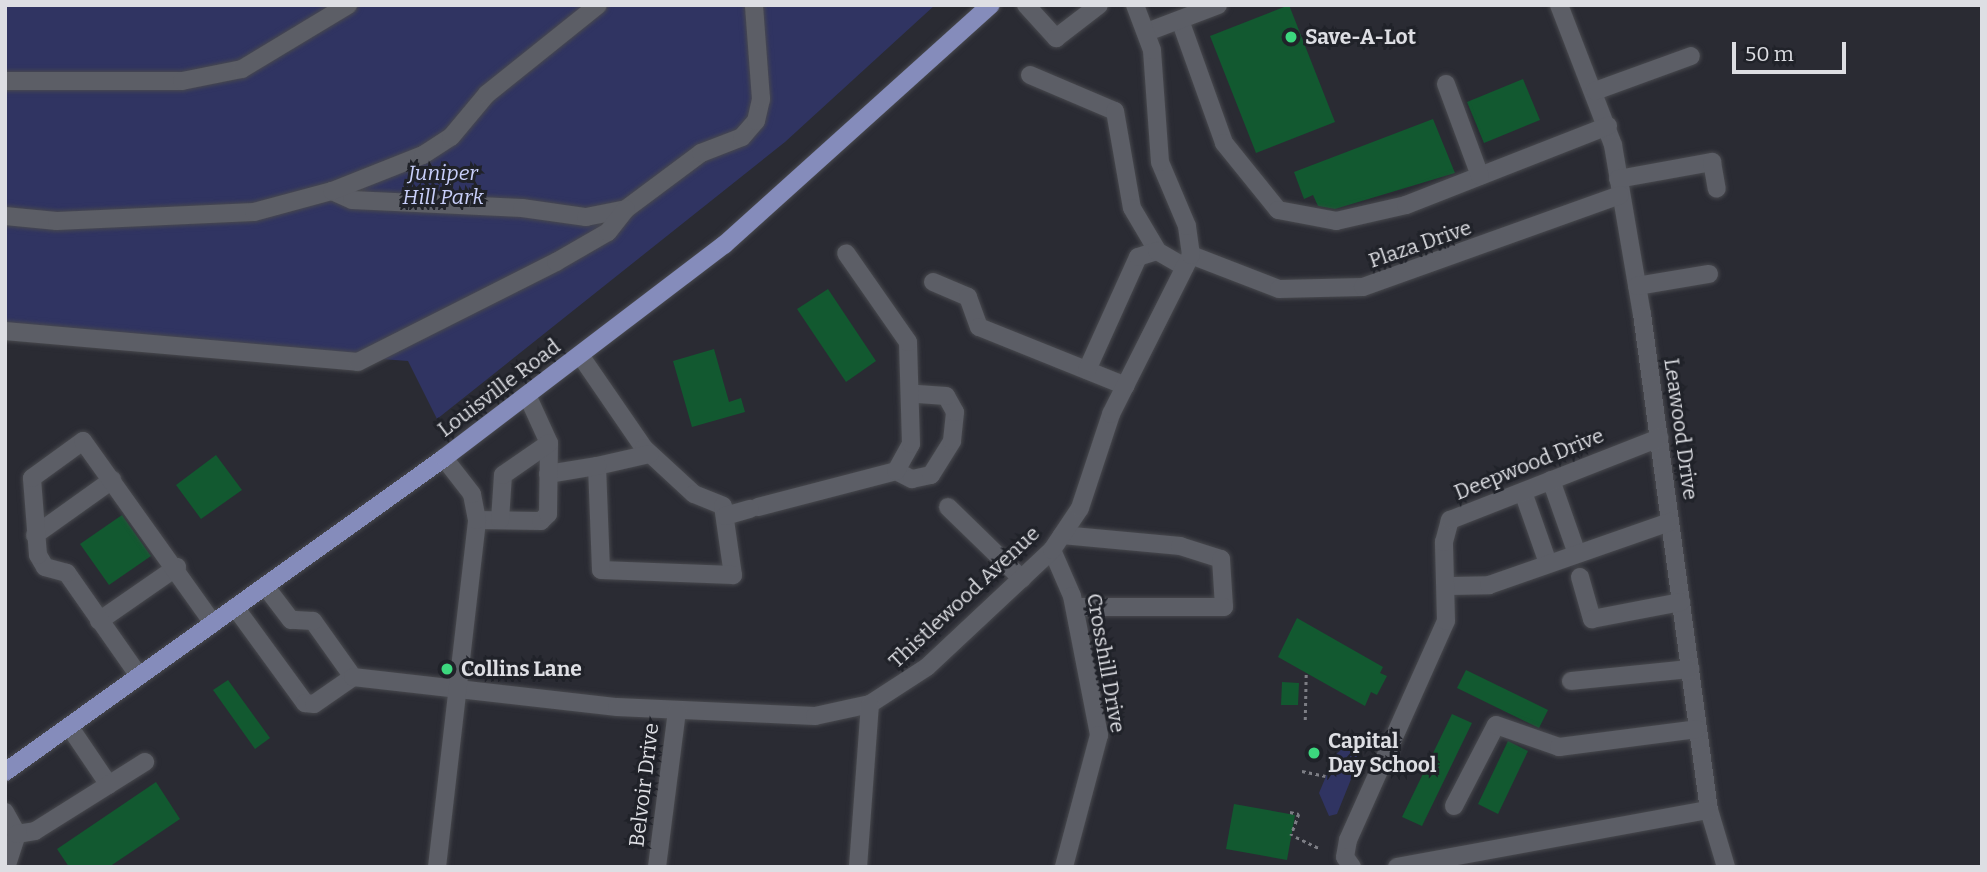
<!DOCTYPE html>
<html>
<head>
<meta charset="utf-8">
<style>
	body { margin:0 }
	#map { position:relative; width:1987px; height:872px; overflow:hidden; background:#2a2b33; font-family:Bitter,serif }
	div>[style] { position:absolute }
	.green>* { inset:0; background:#303462 }
	.building>* { inset:0; background:#125930 }
	.path>* { height:2.5px; margin-top:-1.25px; transform-origin:0; background:repeating-linear-gradient(90deg,#7d7e85 0 3.5px,transparent 0 7px) }
	.roads { filter:drop-shadow(0 0 2px #48494e) drop-shadow(0 0 2px #48494e) }
	.minor>* { height:18px; margin:-9px; padding:0 9px; transform-origin:9px; border-radius:9px; background:#5c5e66 }
	.major>* { height:18px; margin:-9px; padding:0 9px; transform-origin:9px; border-radius:9px; background:#858cbb }
	.dots>* { width:19px; height:19px; translate:-50% -50%; box-sizing:border-box; border:4px solid #202229; border-radius:50% }
	span { translate:-50% -50%; white-space:nowrap; text-align:center; line-height:1.15; -webkit-text-stroke:6px #202229; paint-order:stroke }
	.poi-label { font-size:21px; color:#dddee3; font-weight:700 }
	.left { translate:0 -50%; text-align:left }
	.park-label { font-size:21px; color:#c9d0fb; font-style:italic }
	.street-label { font-size:21px; color:#dddee3 }
	.frame { position:absolute; inset:0; border:7px solid #dddee3; pointer-events:none }
	.scale { position:absolute; left:1732px; top:42px; width:114px; height:32px; box-sizing:border-box; border:4px solid #dddee3; border-top:0; padding-left:9px; font-size:21px; line-height:24px; white-space:nowrap; color:#dddee3; -webkit-text-stroke:5px #202229; paint-order:stroke }
</style>
</head>
<body>
<div id="map">
	<div class="green">
		<i style="clip-path:polygon(5px 5px,935px 5px,785px 142px,437px 419px,408px 361px,5px 331px)"></i>
		<i style="clip-path:polygon(1349px 743px,1362px 752px,1337px 814px,1329px 816px,1319px 793px,1335px 755px)"></i>
	</div>
	<div class="building">
		<i style="clip-path:polygon(1289px 5px,1335px 122px,1256px 153px,1210px 36px)"></i>
		<i style="clip-path:polygon(1523px 79px,1540px 120px,1484px 143px,1467px 102px)"></i>
		<i style="clip-path:polygon(1433px 119px,1455px 173px,1335px 209px,1318px 206px,1313px 195px,1304px 199px,1294px 172px)"></i>
		<i style="clip-path:polygon(828px 289px,876px 361px,846px 382px,797px 309px)"></i>
		<i style="clip-path:polygon(714px 349px,729px 402px,741px 398px,745px 412px,692px 427px,673px 361px)"></i>
		<i style="clip-path:polygon(216px 455px,242px 490px,201px 519px,176px 485px)"></i>
		<i style="clip-path:polygon(122px 515px,151px 556px,109px 585px,80px 544px)"></i>
		<i style="clip-path:polygon(1297px 618px,1383px 667px,1380px 673px,1387px 676px,1377px 695px,1371px 692px,1365px 706px,1278px 657px)"></i>
		<i style="clip-path:polygon(1466px 670px,1548px 710px,1539px 728px,1457px 688px)"></i>
		<i style="clip-path:polygon(228px 680px,270px 738px,255px 749px,213px 690px)"></i>
		<i style="clip-path:polygon(1282px 682px,1299px 683px,1298px 705px,1281px 705px)"></i>
		<i style="clip-path:polygon(1452px 714px,1472px 723px,1422px 826px,1402px 817px)"></i>
		<i style="clip-path:polygon(1508px 741px,1528px 751px,1498px 814px,1478px 804px)"></i>
		<i style="clip-path:polygon(156px 782px,180px 819px,109px 867px,69px 867px,57px 849px)"></i>
		<i style="clip-path:polygon(1234px 804px,1295px 815px,1287px 860px,1226px 849px)"></i>
	</div>
	<div class="path">
		<i style="left:1305px;top:720px;width:49px;rotate:-88.8deg"></i>
		<i style="left:1302px;top:771px;width:24px;rotate:12deg"></i>
		<i style="left:1290px;top:812px;width:9px;rotate:13deg"></i>
		<i style="left:1299px;top:814px;width:23px;rotate:110deg"></i>
		<i style="left:1296px;top:837px;width:25px;rotate:26deg"></i>
	</div>
	<div class="roads">
		<div class="minor">
			<i style="left:1026px;top:5px;width:45px;rotate:47.7deg"></i>
			<i style="left:1056px;top:38px;width:54px;rotate:-37.5deg"></i>
			<i style="left:1559px;top:5px;width:150px;rotate:68.9deg"></i>
			<i style="left:1613px;top:145px;width:171px;rotate:80.3deg"></i>
			<i style="left:1642px;top:314px;width:501px;rotate:82.31deg"></i>
			<i style="left:1709px;top:810px;width:59px;rotate:73.4deg"></i>
			<i style="left:1180px;top:20px;width:131px;rotate:70.3deg"></i>
			<i style="left:1224px;top:143px;width:86px;rotate:51.1deg"></i>
			<i style="left:1278px;top:210px;width:59px;rotate:10.7deg"></i>
			<i style="left:1336px;top:221px;width:72px;rotate:-12.9deg"></i>
			<i style="left:1406px;top:205px;width:217px;rotate:-21.4deg"></i>
			<i style="left:1147px;top:32px;width:76px;rotate:-20.8deg"></i>
			<i style="left:1030px;top:75px;width:92px;rotate:23deg"></i>
			<i style="left:1115px;top:111px;width:98px;rotate:80.1deg"></i>
			<i style="left:1132px;top:208px;width:51px;rotate:59.4deg"></i>
			<i style="left:5px;top:81px;width:177px"></i>
			<i style="left:182px;top:81px;width:61px;rotate:-11.3deg"></i>
			<i style="left:242px;top:69px;width:124px;rotate:-31.1deg"></i>
			<i style="left:1446px;top:84px;width:98px;rotate:69.7deg"></i>
			<i style="left:1595px;top:91px;width:102px;rotate:-20deg"></i>
			<i style="left:1618px;top:179px;width:96px;rotate:-10.3deg"></i>
			<i style="left:1712px;top:162px;width:27px;rotate:80deg"></i>
			<i style="left:332px;top:191px;width:22px;rotate:24deg"></i>
			<i style="left:352px;top:200px;width:170px;rotate:2.7deg"></i>
			<i style="left:522px;top:208px;width:65px;rotate:8deg"></i>
			<i style="left:586px;top:217px;width:41px;rotate:-11.3deg"></i>
			<i style="left:626px;top:209px;width:94px;rotate:-36.7deg"></i>
			<i style="left:701px;top:153px;width:44px;rotate:-21.3deg"></i>
			<i style="left:742px;top:137px;width:21px;rotate:-49deg"></i>
			<i style="left:756px;top:121px;width:23px;rotate:-77deg"></i>
			<i style="left:761px;top:99px;width:94px;rotate:-94.3deg"></i>
			<i style="left:5px;top:216px;width:52px;rotate:5.5deg"></i>
			<i style="left:57px;top:221px;width:197px;rotate:-2.6deg"></i>
			<i style="left:254px;top:212px;width:81px;rotate:-15.1deg"></i>
			<i style="left:332px;top:191px;width:98px;rotate:-21.6deg"></i>
			<i style="left:423px;top:155px;width:33px;rotate:-33deg"></i>
			<i style="left:451px;top:137px;width:56px;rotate:-50.1deg"></i>
			<i style="left:487px;top:94px;width:142px;rotate:-38.7deg"></i>
			<i style="left:1191px;top:255px;width:94px;rotate:21.1deg"></i>
			<i style="left:1279px;top:289px;width:84px;rotate:-1.4deg"></i>
			<i style="left:1363px;top:287px;width:273px;rotate:-19.7deg"></i>
			<i style="left:933px;top:282px;width:38px;rotate:23deg"></i>
			<i style="left:968px;top:297px;width:32px;rotate:70deg"></i>
			<i style="left:979px;top:327px;width:158px;rotate:21.9deg"></i>
			<i style="left:1637px;top:286px;width:73px;rotate:-9.5deg"></i>
			<i style="left:5px;top:331px;width:354px;rotate:5deg"></i>
			<i style="left:358px;top:362px;width:222px;rotate:-26.8deg"></i>
			<i style="left:556px;top:262px;width:60px;rotate:-30deg"></i>
			<i style="left:608px;top:232px;width:29px;rotate:-52deg"></i>
			<i style="left:580px;top:355px;width:113px;rotate:55.5deg"></i>
			<i style="left:644px;top:448px;width:68px;rotate:42.6deg"></i>
			<i style="left:694px;top:494px;width:31px;rotate:22deg"></i>
			<i style="left:723px;top:506px;width:70px;rotate:81.8deg"></i>
			<i style="left:733px;top:575px;width:132px;rotate:-177.8deg"></i>
			<i style="left:601px;top:570px;width:104px;rotate:-92.2deg"></i>
			<i style="left:597px;top:466px;width:54px;rotate:-12.8deg"></i>
			<i style="left:1087px;top:370px;width:124px;rotate:-65.7deg"></i>
			<i style="left:1138px;top:257px;width:20px;rotate:-18deg"></i>
			<i style="left:1157px;top:251px;width:32px;rotate:30deg"></i>
			<i style="left:896px;top:471px;width:18px;rotate:27deg"></i>
			<i style="left:912px;top:479px;width:19px;rotate:-12deg"></i>
			<i style="left:931px;top:475px;width:40px;rotate:-58deg"></i>
			<i style="left:952px;top:441px;width:29px;rotate:-84deg"></i>
			<i style="left:955px;top:412px;width:18px;rotate:-119deg"></i>
			<i style="left:946px;top:396px;width:32px;rotate:-176deg"></i>
			<i style="left:548px;top:474px;width:50px;rotate:-9.3deg"></i>
			<i style="left:1551px;top:480px;width:75px;rotate:70.6deg"></i>
			<i style="left:1523px;top:492px;width:72px;rotate:70.6deg"></i>
			<i style="left:758px;top:507px;width:143px;rotate:-14.6deg"></i>
			<i style="left:896px;top:471px;width:31px;rotate:-61deg"></i>
			<i style="left:911px;top:444px;width:102px;rotate:-91.7deg"></i>
			<i style="left:908px;top:342px;width:108px;rotate:-124.9deg"></i>
			<i style="left:948px;top:507px;width:103px;rotate:44.2deg"></i>
			<i style="left:725px;top:516px;width:26px;rotate:-16deg"></i>
			<i style="left:477px;top:520px;width:64px;rotate:0.9deg"></i>
			<i style="left:541px;top:521px;width:10px;rotate:-45deg"></i>
			<i style="left:548px;top:514px;width:71px;rotate:-89.2deg"></i>
			<i style="left:549px;top:443px;width:53px;rotate:-114.6deg"></i>
			<i style="left:500px;top:520px;width:45px;rotate:-86.2deg"></i>
			<i style="left:503px;top:475px;width:56px;rotate:-34.8deg"></i>
			<i style="left:35px;top:535px;width:95px;rotate:-35.5deg"></i>
			<i style="left:1062px;top:535px;width:119px;rotate:5.3deg"></i>
			<i style="left:1180px;top:546px;width:43px;rotate:17.6deg"></i>
			<i style="left:1221px;top:559px;width:48px;rotate:86.4deg"></i>
			<i style="left:1224px;top:607px;width:149px;rotate:180deg"></i>
			<i style="left:1052px;top:550px;width:50px;rotate:66.5deg"></i>
			<i style="left:1072px;top:596px;width:142px;rotate:79deg"></i>
			<i style="left:1099px;top:735px;width:137px;rotate:104.9deg"></i>
			<i style="left:1580px;top:577px;width:44px;rotate:74.1deg"></i>
			<i style="left:1592px;top:619px;width:91px;rotate:-10.8deg"></i>
			<i style="left:1450px;top:586px;width:39px;rotate:-1deg"></i>
			<i style="left:1489px;top:585px;width:192px;rotate:-19.2deg"></i>
			<i style="left:235px;top:607px;width:119px;rotate:53.9deg"></i>
			<i style="left:305px;top:703px;width:9px;rotate:6deg"></i>
			<i style="left:314px;top:704px;width:47px;rotate:-34.7deg"></i>
			<i style="left:353px;top:677px;width:69px;rotate:-125.5deg"></i>
			<i style="left:313px;top:621px;width:22px;rotate:-177deg"></i>
			<i style="left:291px;top:620px;width:43px;rotate:-127.4deg"></i>
			<i style="left:99px;top:621px;width:95px;rotate:-34.7deg"></i>
			<i style="left:139px;top:676px;width:126px;rotate:-125deg"></i>
			<i style="left:67px;top:573px;width:23px;rotate:-165deg"></i>
			<i style="left:45px;top:567px;width:14px;rotate:-120deg"></i>
			<i style="left:38px;top:555px;width:77px;rotate:-94.5deg"></i>
			<i style="left:32px;top:478px;width:63px;rotate:-36deg"></i>
			<i style="left:83px;top:441px;width:224px;rotate:54.5deg"></i>
			<i style="left:353px;top:677px;width:266px;rotate:6.5deg"></i>
			<i style="left:617px;top:707px;width:198px;rotate:2.6deg"></i>
			<i style="left:815px;top:716px;width:56px;rotate:-12.3deg"></i>
			<i style="left:870px;top:704px;width:68px;rotate:-33deg"></i>
			<i style="left:927px;top:667px;width:171px;rotate:-43.1deg"></i>
			<i style="left:1052px;top:550px;width:50px;rotate:-56.3deg"></i>
			<i style="left:1080px;top:508px;width:99px;rotate:-71.7deg"></i>
			<i style="left:1111px;top:414px;width:178px;rotate:-63.3deg"></i>
			<i style="left:1191px;top:255px;width:29px;rotate:-98deg"></i>
			<i style="left:1187px;top:226px;width:69px;rotate:-112.9deg"></i>
			<i style="left:1160px;top:162px;width:112px;rotate:-94.1deg"></i>
			<i style="left:1152px;top:50px;width:48px;rotate:-110.7deg"></i>
			<i style="left:1571px;top:681px;width:120px;rotate:-5.8deg"></i>
			<i style="left:69px;top:726px;width:71px;rotate:55.9deg"></i>
			<i style="left:1454px;top:806px;width:91px;rotate:-62.6deg"></i>
			<i style="left:1496px;top:725px;width:67px;rotate:19.2deg"></i>
			<i style="left:1559px;top:747px;width:139px;rotate:-7.4deg"></i>
			<i style="left:5px;top:812px;width:25px;rotate:61deg"></i>
			<i style="left:17px;top:834px;width:35px;rotate:108deg"></i>
			<i style="left:17px;top:834px;width:18px;rotate:-9deg"></i>
			<i style="left:35px;top:831px;width:130px;rotate:-32.1deg"></i>
			<i style="left:437px;top:867px;width:349px;rotate:-83.4deg"></i>
			<i style="left:477px;top:520px;width:26px;rotate:-101deg"></i>
			<i style="left:472px;top:494px;width:46px;rotate:-127.9deg"></i>
			<i style="left:657px;top:867px;width:158px;rotate:-82.7deg"></i>
			<i style="left:858px;top:867px;width:163px;rotate:-85.8deg"></i>
			<i style="left:1352px;top:867px;width:12px;rotate:-125deg"></i>
			<i style="left:1345px;top:857px;width:17px;rotate:-80deg"></i>
			<i style="left:1348px;top:840px;width:240px;rotate:-65.9deg"></i>
			<i style="left:1446px;top:621px;width:79px;rotate:-91.5deg"></i>
			<i style="left:1444px;top:542px;width:23px;rotate:-75deg"></i>
			<i style="left:1450px;top:520px;width:225px;rotate:-21.4deg"></i>
			<i style="left:1397px;top:867px;width:317px;rotate:-10.4deg"></i>
		</div>
		<div class="major">
			<i style="left:5px;top:772px;width:540px;rotate:-35.57deg"></i>
			<i style="left:444px;top:458px;width:352px;rotate:-37.3deg"></i>
			<i style="left:724px;top:245px;width:359px;rotate:-42deg"></i>
		</div>
	</div>
	<div class="dots">
		<i style="left:1291px;top:37px;background:#3cd77e"></i>
		<i style="left:447px;top:669px;background:#3cd77e"></i>
		<i style="left:1314px;top:753px;background:#3cd77e"></i>
	</div>
	<div class="poi-label">
		<span class="left" style="left:1305px;top:37px">Save-A-Lot</span>
		<span class="left" style="left:461px;top:669px">Collins Lane</span>
		<span class="left" style="left:1328px;top:753px">Capital<br>Day School</span>
	</div>
	<div class="park-label">
		<span style="left:443px;top:185px">Juniper<br>Hill Park</span>
	</div>
	<div class="street-label">
		<span style="left:1420px;top:244px;rotate:-19deg">Plaza Drive</span>
		<span style="left:499px;top:388px;rotate:-37deg">Louisville Road</span>
		<span style="left:1681px;top:429px;rotate:82deg">Leawood Drive</span>
		<span style="left:1529px;top:464px;rotate:-22deg">Deepwood Drive</span>
		<span style="left:964px;top:597px;rotate:-43deg">Thistlewood Avenue</span>
		<span style="left:1106px;top:663px;rotate:80deg">Crosshill Drive</span>
		<span style="left:644px;top:785px;rotate:-83deg">Belvoir Drive</span>
	</div>
	<div class="frame"></div>
	<div class="scale">50 m</div>
</div>
</body>
</html>
